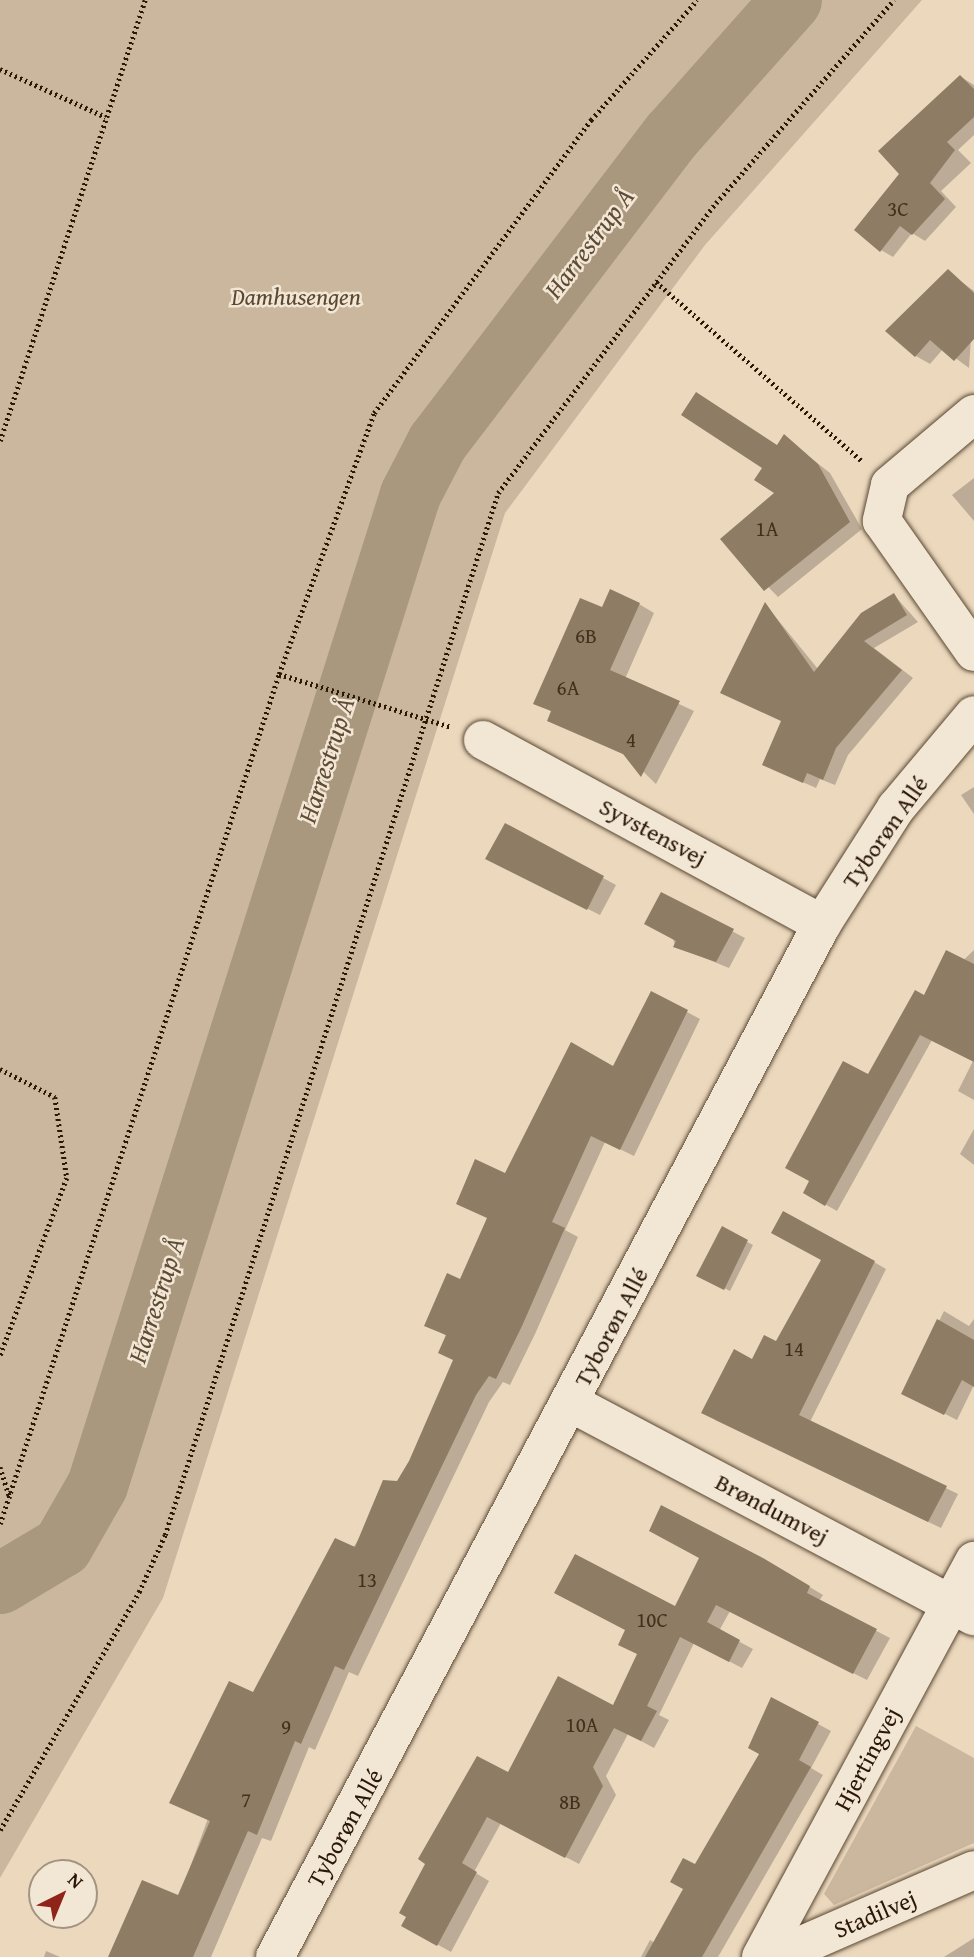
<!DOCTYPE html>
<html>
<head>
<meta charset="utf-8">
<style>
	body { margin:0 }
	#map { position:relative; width:974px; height:1957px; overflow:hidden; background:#ebd8bd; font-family:"Gentium Book Plus",serif }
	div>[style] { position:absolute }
	.green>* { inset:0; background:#cab79e }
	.shadow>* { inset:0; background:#0003 }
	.river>* { height:61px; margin:-30.5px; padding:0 30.5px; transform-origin:30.5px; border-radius:30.5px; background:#a9977e }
	.building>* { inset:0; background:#8e7c65 }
	.path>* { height:4.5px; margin-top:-2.25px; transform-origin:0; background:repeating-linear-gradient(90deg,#2a1805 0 2px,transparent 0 5.5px) }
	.roads { filter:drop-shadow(0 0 2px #5a4833) drop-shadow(0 0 2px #5a4833) }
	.minor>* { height:38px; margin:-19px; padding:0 19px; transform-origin:19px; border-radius:19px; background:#f2e6d4 }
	span { translate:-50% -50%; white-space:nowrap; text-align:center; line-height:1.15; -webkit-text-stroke:5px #f2e6d4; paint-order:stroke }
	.number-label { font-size:21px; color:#43311d }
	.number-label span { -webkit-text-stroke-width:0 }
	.park-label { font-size:24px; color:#5a4833; font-style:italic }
	.street-label { font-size:24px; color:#2a1805 }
	.water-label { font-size:26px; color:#5d4b35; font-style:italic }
	.north { position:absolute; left:28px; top:1859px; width:70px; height:70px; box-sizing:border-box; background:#f2e6d4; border:2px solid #a29481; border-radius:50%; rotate:43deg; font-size:19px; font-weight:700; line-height:28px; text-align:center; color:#2a1805 }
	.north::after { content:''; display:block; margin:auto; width:24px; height:32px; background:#8f2418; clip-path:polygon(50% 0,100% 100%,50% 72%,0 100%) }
</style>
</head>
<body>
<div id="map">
	<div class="green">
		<i style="clip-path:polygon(0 0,922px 0,705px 245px,505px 513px,163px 1598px,0 1878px)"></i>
		<i style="clip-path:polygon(916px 1726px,974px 1758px,974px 1843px,834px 1905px,824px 1894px)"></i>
	</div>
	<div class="shadow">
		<i style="clip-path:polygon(961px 77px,974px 85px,974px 135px,958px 150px,971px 163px,941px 191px,956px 207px,925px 241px,912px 233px,893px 257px,881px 250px,902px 174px)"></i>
		<i style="clip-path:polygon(948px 272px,974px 291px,969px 368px,943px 349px,930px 364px,916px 356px)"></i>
		<i style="clip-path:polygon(784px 437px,830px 473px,862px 529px,778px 597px,722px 539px,777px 493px,764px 468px)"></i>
		<i style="clip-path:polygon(974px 478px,974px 521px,952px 495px)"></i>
		<i style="clip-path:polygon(894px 595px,918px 622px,874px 648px,913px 678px,848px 755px,835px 785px,820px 779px,816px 788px,764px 765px,783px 721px,765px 604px,818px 669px)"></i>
		<i style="clip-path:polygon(639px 604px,654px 613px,625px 679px,694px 711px,656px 784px,627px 756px,549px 720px,553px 712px,536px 703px,603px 610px)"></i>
		<i style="clip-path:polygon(974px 787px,974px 814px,961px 795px)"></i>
		<i style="clip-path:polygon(505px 825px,616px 885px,600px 915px,500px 865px)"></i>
		<i style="clip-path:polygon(662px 894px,745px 938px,729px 968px,675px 946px)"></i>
		<i style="clip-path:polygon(974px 950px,974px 1100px,958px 1091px,973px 1061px,932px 1040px,837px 1211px,805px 1193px,925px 997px)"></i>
		<i style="clip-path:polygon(687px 1012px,700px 1019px,634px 1156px,605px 1142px,565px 1230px,578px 1237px,535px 1334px,510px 1385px,503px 1382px,489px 1402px,358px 1676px,349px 1672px,315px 1750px,309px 1747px,271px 1841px,262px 1838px,211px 1957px,109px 1957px,179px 1897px,254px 1694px,411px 1462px,455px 1361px,447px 1336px,427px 1325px,461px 1281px,505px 1175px,614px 1068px)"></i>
		<i style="clip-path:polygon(974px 1129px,974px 1165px,960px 1154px)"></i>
		<i style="clip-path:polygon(723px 1229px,753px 1245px,730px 1291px,699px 1275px)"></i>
		<i style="clip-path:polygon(874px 1262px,886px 1269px,810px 1422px,958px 1494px,941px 1528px,715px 1420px,752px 1361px)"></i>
		<i style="clip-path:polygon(944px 1311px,969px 1326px,974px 1319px,974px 1385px,957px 1420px,904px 1393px)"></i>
		<i style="clip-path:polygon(763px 1559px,823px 1595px,819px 1601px,890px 1638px,867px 1680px,730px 1611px,719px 1631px,753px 1649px,742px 1668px,694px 1643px,659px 1715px,669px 1720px,654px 1748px,628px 1734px,606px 1776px,616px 1795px,579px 1864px,501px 1823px,474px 1872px,489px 1881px,451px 1952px,404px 1926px,509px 1775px,614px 1707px,675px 1608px)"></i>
		<i style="clip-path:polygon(772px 1699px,831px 1731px,811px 1768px,823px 1775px,718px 1957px,641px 1957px,650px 1940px,655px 1943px,761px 1754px)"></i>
		<i style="clip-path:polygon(974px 1938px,974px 1957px,944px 1957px)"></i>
		<i style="clip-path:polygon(46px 1951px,60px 1957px,44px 1957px)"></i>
	</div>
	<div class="river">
		<i style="left:0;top:1583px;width:72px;rotate:-30.8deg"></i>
		<i style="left:62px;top:1546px;width:70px;rotate:-60.2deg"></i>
		<i style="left:97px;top:1485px;width:1039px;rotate:-72.47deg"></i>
		<i style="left:410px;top:494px;width:59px;rotate:-62.6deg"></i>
		<i style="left:437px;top:442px;width:387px;rotate:-52.7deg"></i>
		<i style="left:672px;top:134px;width:179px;rotate:-48.4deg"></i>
	</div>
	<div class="building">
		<i style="clip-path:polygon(960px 75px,974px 89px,974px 117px,947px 142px,955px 150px,930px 183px,945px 199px,912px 235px,900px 226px,880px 252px,854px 230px,899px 174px,878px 151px)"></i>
		<i style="clip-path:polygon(948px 269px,974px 293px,974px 339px,954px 361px,930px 340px,915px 357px,885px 331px)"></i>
		<i style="clip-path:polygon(696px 392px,777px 445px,784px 434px,818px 464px,850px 522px,764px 591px,720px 539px,774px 493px,754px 480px,762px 468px,681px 415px)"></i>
		<i style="clip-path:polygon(610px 589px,640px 603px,610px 670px,680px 701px,641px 777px,623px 754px,547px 721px,551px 711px,533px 704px,580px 598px,602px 607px)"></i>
		<i style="clip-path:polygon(894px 593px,907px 615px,864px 641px,902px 670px,836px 748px,823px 780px,807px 773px,803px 783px,762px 765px,781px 721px,720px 693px,765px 602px,814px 672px,861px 613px)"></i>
		<i style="clip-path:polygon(505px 823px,604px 876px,587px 910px,485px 859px)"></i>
		<i style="clip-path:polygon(661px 892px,734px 929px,716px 962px,673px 947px,676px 941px,644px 924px)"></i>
		<i style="clip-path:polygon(946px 950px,974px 964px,974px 1062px,920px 1035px,825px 1206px,803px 1193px,809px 1181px,785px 1168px,843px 1061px,868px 1074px,915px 990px,924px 995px)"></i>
		<i style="clip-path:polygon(651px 991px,688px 1010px,620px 1150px,591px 1136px,552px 1222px,565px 1228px,522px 1326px,496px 1379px,489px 1376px,476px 1395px,344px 1670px,335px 1666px,301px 1744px,295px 1741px,257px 1835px,248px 1831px,193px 1957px,108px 1957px,142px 1880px,178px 1895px,210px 1821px,169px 1803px,229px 1681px,253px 1692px,335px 1538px,355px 1547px,383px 1480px,397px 1481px,409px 1461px,453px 1360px,438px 1353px,446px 1335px,424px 1326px,447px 1273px,460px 1279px,487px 1218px,456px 1204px,475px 1159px,505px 1173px,571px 1042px,613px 1066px)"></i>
		<i style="clip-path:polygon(783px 1211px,875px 1261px,799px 1415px,947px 1486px,928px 1522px,701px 1413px,734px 1349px,752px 1359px,764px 1335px,776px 1341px,821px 1260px,771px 1233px)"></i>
		<i style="clip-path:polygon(722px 1226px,748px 1240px,724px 1290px,696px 1276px)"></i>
		<i style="clip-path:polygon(937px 1319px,974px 1340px,974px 1387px,962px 1380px,944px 1415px,901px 1394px)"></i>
		<i style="clip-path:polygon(661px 1505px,763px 1558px,810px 1586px,807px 1593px,877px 1629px,853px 1674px,716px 1605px,707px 1622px,740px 1640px,729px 1662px,680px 1637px,647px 1706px,657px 1711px,641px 1741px,614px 1728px,593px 1767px,603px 1786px,565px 1858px,487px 1817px,462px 1863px,477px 1872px,437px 1946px,401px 1926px,406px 1917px,399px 1913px,425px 1864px,418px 1859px,477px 1756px,508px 1772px,558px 1676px,613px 1705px,637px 1654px,618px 1645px,625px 1630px,554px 1593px,575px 1554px,675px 1606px,699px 1558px,649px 1531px)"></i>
		<i style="clip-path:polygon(771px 1697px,819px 1722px,799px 1760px,811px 1767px,702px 1957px,645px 1957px,683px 1889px,670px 1882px,683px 1858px,695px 1864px,759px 1754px,748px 1748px)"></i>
	</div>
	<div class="path">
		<i style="left:0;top:69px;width:116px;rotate:24.4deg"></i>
		<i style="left:656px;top:282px;width:274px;rotate:41deg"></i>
		<i style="left:0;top:441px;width:464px;rotate:-71.8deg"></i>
		<i style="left:279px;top:674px;width:180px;rotate:17.1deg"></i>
		<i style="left:0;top:1069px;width:62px;rotate:27deg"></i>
		<i style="left:55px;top:1097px;width:82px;rotate:81.6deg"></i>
		<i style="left:67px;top:1178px;width:190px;rotate:110.6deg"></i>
		<i style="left:0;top:1467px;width:33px;rotate:72deg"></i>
		<i style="left:0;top:1524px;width:895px;rotate:-71.83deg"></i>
		<i style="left:279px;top:674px;width:278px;rotate:-70deg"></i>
		<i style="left:374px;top:413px;width:365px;rotate:-53.5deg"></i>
		<i style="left:591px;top:120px;width:160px;rotate:-48.5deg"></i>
		<i style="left:0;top:1830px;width:276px;rotate:-59.7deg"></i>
		<i style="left:139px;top:1592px;width:63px;rotate:-65.5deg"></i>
		<i style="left:165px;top:1535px;width:1094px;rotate:-72.28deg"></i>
		<i style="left:498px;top:493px;width:363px;rotate:-53.1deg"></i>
		<i style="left:716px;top:203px;width:270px;rotate:-48.8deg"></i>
	</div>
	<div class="roads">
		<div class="minor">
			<i style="left:974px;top:414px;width:110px;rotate:139.8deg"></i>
			<i style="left:890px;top:485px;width:37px;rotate:103deg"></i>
			<i style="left:882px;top:521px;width:160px;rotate:54.9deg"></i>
			<i style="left:483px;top:740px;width:386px;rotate:28.5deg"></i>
			<i style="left:571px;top:1403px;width:456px;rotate:27.9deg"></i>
			<i style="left:275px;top:1957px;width:1169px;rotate:-62.1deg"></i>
			<i style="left:822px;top:924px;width:138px;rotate:-57.5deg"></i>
			<i style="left:896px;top:808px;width:121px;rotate:-50deg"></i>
			<i style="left:761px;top:1957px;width:450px;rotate:-61.7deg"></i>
			<i style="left:775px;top:1957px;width:217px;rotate:-23.6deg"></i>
		</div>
	</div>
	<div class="number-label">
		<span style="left:898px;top:209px">3C</span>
		<span style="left:767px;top:529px">1A</span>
		<span style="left:586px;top:636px">6B</span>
		<span style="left:568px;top:688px">6A</span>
		<span style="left:631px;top:740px">4</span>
		<span style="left:794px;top:1349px">14</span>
		<span style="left:367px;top:1580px">13</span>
		<span style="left:652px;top:1620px">10C</span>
		<span style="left:582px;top:1725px">10A</span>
		<span style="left:286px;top:1727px">9</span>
		<span style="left:246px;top:1800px">7</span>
		<span style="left:570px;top:1802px">8B</span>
	</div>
	<div class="park-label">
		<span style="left:296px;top:297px">Damhusengen</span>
	</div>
	<div class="street-label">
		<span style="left:653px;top:832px;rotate:28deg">Syvstensvej</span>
		<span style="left:885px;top:832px;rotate:-55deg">Tyborøn Allé</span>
		<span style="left:611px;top:1327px;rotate:-62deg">Tyborøn Allé</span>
		<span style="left:772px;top:1509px;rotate:28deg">Brøndumvej</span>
		<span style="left:867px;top:1759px;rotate:-62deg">Hjertingvej</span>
		<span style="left:345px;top:1828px;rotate:-61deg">Tyborøn Allé</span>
		<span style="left:875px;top:1914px;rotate:-23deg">Stadilvej</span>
	</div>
	<div class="water-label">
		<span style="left:589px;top:243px;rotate:-53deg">Harrestrup Å</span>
		<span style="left:326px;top:760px;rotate:-72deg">Harrestrup Å</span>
		<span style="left:156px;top:1300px;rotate:-72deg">Harrestrup Å</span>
	</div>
	<div class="north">N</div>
</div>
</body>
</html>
